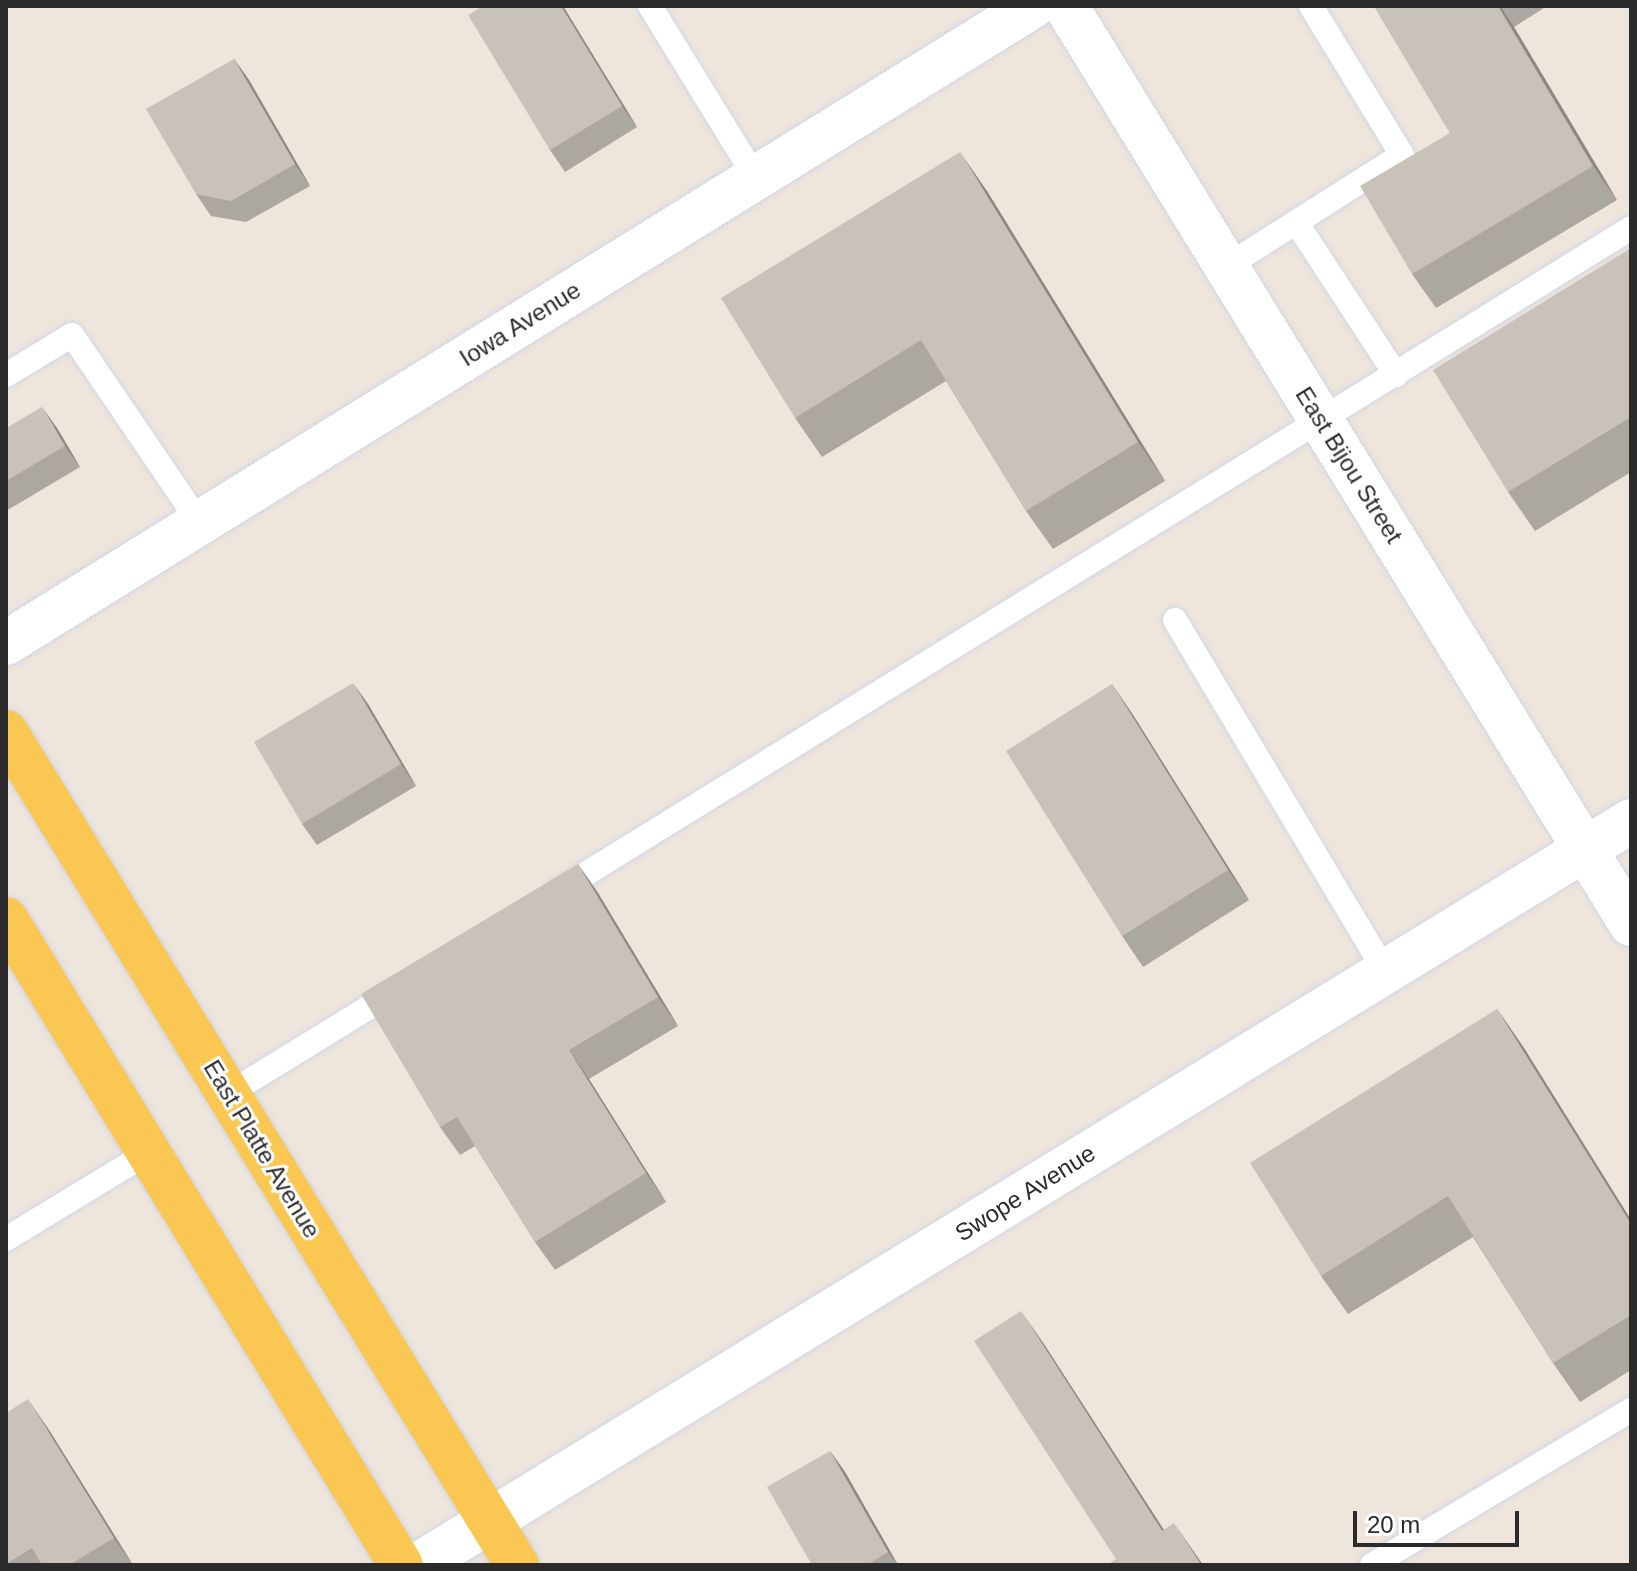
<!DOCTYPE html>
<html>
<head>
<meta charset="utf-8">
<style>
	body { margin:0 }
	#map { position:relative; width:1637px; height:1571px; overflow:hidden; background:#eee5dc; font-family:Helvetica,sans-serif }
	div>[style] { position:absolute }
	.roads { filter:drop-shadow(0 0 2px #d1d6e5) drop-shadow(0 0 2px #d1d6e5) }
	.service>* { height:24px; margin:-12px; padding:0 12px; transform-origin:12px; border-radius:12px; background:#fff }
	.minor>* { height:44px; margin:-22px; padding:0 22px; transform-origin:22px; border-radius:22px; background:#fff }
	.tertiary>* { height:44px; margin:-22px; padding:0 22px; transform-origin:22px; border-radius:22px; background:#fff }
	.primary>* { height:44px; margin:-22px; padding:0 22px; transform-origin:22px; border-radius:22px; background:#fbc753 }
	.wall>* { inset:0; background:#ada7a1 }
	.shaded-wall>* { inset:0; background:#8d8883 }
	.building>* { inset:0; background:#c9c2bb }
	span { translate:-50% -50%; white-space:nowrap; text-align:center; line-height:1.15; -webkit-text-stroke:6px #fff; paint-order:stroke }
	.street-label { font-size:24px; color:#2b2b2b }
	.frame { position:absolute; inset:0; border:8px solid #2b2b2b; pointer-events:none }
	.scale { position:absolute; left:1353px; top:1511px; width:166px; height:36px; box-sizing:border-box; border:4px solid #2b2b2b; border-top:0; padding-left:10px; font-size:24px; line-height:28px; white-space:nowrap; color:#2b2b2b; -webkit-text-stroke:6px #fff; paint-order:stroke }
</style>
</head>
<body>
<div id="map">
	<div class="roads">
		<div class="service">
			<i style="left:650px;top:6px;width:202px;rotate:58.4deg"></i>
			<i style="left:1296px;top:222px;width:183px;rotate:56.8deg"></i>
			<i style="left:1227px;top:266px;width:207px;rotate:-32.4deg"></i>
			<i style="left:1402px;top:155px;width:175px;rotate:-121.4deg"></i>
			<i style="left:6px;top:375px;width:77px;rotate:-31.2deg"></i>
			<i style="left:72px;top:335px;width:227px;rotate:55.8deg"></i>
			<i style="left:1175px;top:620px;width:410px;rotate:59.1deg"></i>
			<i style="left:558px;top:891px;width:1261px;rotate:-31.71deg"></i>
			<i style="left:228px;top:1094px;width:198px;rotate:-31.6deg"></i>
			<i style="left:6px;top:1239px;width:167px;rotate:-31.3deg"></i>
			<i style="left:1372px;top:1565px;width:302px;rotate:-30.9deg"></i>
		</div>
		<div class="minor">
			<i style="left:6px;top:643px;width:1209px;rotate:-31.81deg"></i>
			<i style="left:418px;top:1565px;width:1423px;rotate:-31.52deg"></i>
		</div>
		<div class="tertiary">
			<i style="left:1066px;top:6px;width:1078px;rotate:58.39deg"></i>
		</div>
		<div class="primary">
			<i style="left:6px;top:732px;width:977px;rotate:58.47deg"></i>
			<i style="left:6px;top:919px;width:757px;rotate:58.56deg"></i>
		</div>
	</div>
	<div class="wall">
		<i style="clip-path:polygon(483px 6px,563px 6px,637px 127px,565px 172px,550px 150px)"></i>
		<i style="clip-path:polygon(1374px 6px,1547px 6px,1514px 27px,1617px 200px,1436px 308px,1412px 274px,1450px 133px)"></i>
		<i style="clip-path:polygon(234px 59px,249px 80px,310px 186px,246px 222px,211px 216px,196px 194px)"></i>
		<i style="clip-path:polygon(987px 191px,1165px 481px,1053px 549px,1026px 511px,946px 381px,822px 457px,795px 418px)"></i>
		<i style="clip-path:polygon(1631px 248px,1631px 472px,1535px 531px,1508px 492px)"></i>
		<i style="clip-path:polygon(6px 428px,57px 428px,80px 467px,6px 511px)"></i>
		<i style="clip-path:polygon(1112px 684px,1133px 715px,1249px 900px,1143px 967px,1122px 936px)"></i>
		<i style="clip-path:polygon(368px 704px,416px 786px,317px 845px,302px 824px)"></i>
		<i style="clip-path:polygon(578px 864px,598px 893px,678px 1026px,589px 1079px,666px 1202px,555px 1270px,535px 1242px,475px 1146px,460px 1155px,440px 1127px)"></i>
		<i style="clip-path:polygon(1497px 1009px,1524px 1048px,1631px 1220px,1631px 1370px,1580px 1402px,1553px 1363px,1473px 1237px,1348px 1314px,1321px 1276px)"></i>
		<i style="clip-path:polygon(49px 1430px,133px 1565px,6px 1565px)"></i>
		<i style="clip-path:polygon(830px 1451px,845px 1472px,898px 1565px,812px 1565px)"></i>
	</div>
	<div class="shaded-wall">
		<i style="clip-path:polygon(561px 6px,563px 6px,637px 127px,622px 106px)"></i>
		<i style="clip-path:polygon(1498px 6px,1500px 6px,1514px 27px,1617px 200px,1593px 166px)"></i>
		<i style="clip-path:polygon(234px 59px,249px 80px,310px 186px,295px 164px)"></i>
		<i style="clip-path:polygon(960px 152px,987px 191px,1165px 481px,1138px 442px)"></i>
		<i style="clip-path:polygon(42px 407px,57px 428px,80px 467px,65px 446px)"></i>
		<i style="clip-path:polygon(353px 683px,368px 704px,416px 786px,401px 764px)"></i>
		<i style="clip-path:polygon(1112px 684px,1133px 715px,1249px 900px,1228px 870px)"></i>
		<i style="clip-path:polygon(578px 864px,598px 893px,678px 1026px,658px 997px)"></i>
		<i style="clip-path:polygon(1497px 1009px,1524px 1048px,1631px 1220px,1631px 1224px)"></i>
		<i style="clip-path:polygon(569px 1050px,589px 1079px,666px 1202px,646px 1173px)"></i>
		<i style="clip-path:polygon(1021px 1311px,1044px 1344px,1186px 1564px,1162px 1531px)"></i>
		<i style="clip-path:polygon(28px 1399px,49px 1430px,133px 1565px,114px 1538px)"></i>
		<i style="clip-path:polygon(830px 1451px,845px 1472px,898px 1565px,888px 1552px)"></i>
		<i style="clip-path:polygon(1174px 1523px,1203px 1565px,1201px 1565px)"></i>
	</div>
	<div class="building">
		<i style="clip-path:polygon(483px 6px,561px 6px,622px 106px,550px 150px,468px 15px)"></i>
		<i style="clip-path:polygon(1374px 6px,1498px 6px,1593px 166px,1412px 274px,1360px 186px,1450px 133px)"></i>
		<i style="clip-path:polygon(234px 59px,295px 164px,231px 201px,196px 194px,146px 109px)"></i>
		<i style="clip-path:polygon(960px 152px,1138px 442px,1026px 511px,921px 340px,795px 418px,721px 298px)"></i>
		<i style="clip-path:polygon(1631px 248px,1631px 417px,1508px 492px,1433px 370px)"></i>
		<i style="clip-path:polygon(42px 407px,65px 446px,6px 481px,6px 428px)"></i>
		<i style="clip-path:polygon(353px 683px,401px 764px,302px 824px,254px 742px)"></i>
		<i style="clip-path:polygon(1112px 684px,1228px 870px,1122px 936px,1006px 751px)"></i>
		<i style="clip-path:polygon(578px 864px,658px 997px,569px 1050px,646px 1173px,535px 1242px,457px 1117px,440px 1127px,361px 994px)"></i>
		<i style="clip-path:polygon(1497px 1009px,1631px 1224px,1631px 1315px,1553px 1363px,1448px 1196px,1321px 1276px,1250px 1163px)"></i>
		<i style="clip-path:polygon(1021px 1311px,1162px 1531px,1174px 1523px,1201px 1565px,1107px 1565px,1116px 1559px,974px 1341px)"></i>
		<i style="clip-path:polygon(28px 1399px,114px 1538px,69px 1565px,42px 1565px,32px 1548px,6px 1564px,6px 1413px)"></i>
		<i style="clip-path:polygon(830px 1451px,888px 1552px,867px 1565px,812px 1565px,767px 1487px)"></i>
	</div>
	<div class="street-label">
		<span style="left:520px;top:324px;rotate:-32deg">Iowa Avenue</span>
		<span style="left:1349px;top:465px;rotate:58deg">East Bijou Street</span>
		<span style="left:262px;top:1149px;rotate:59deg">East Platte Avenue</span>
		<span style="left:1025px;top:1193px;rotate:-32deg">Swope Avenue</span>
	</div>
	<div class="frame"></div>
	<div class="scale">20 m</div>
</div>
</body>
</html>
